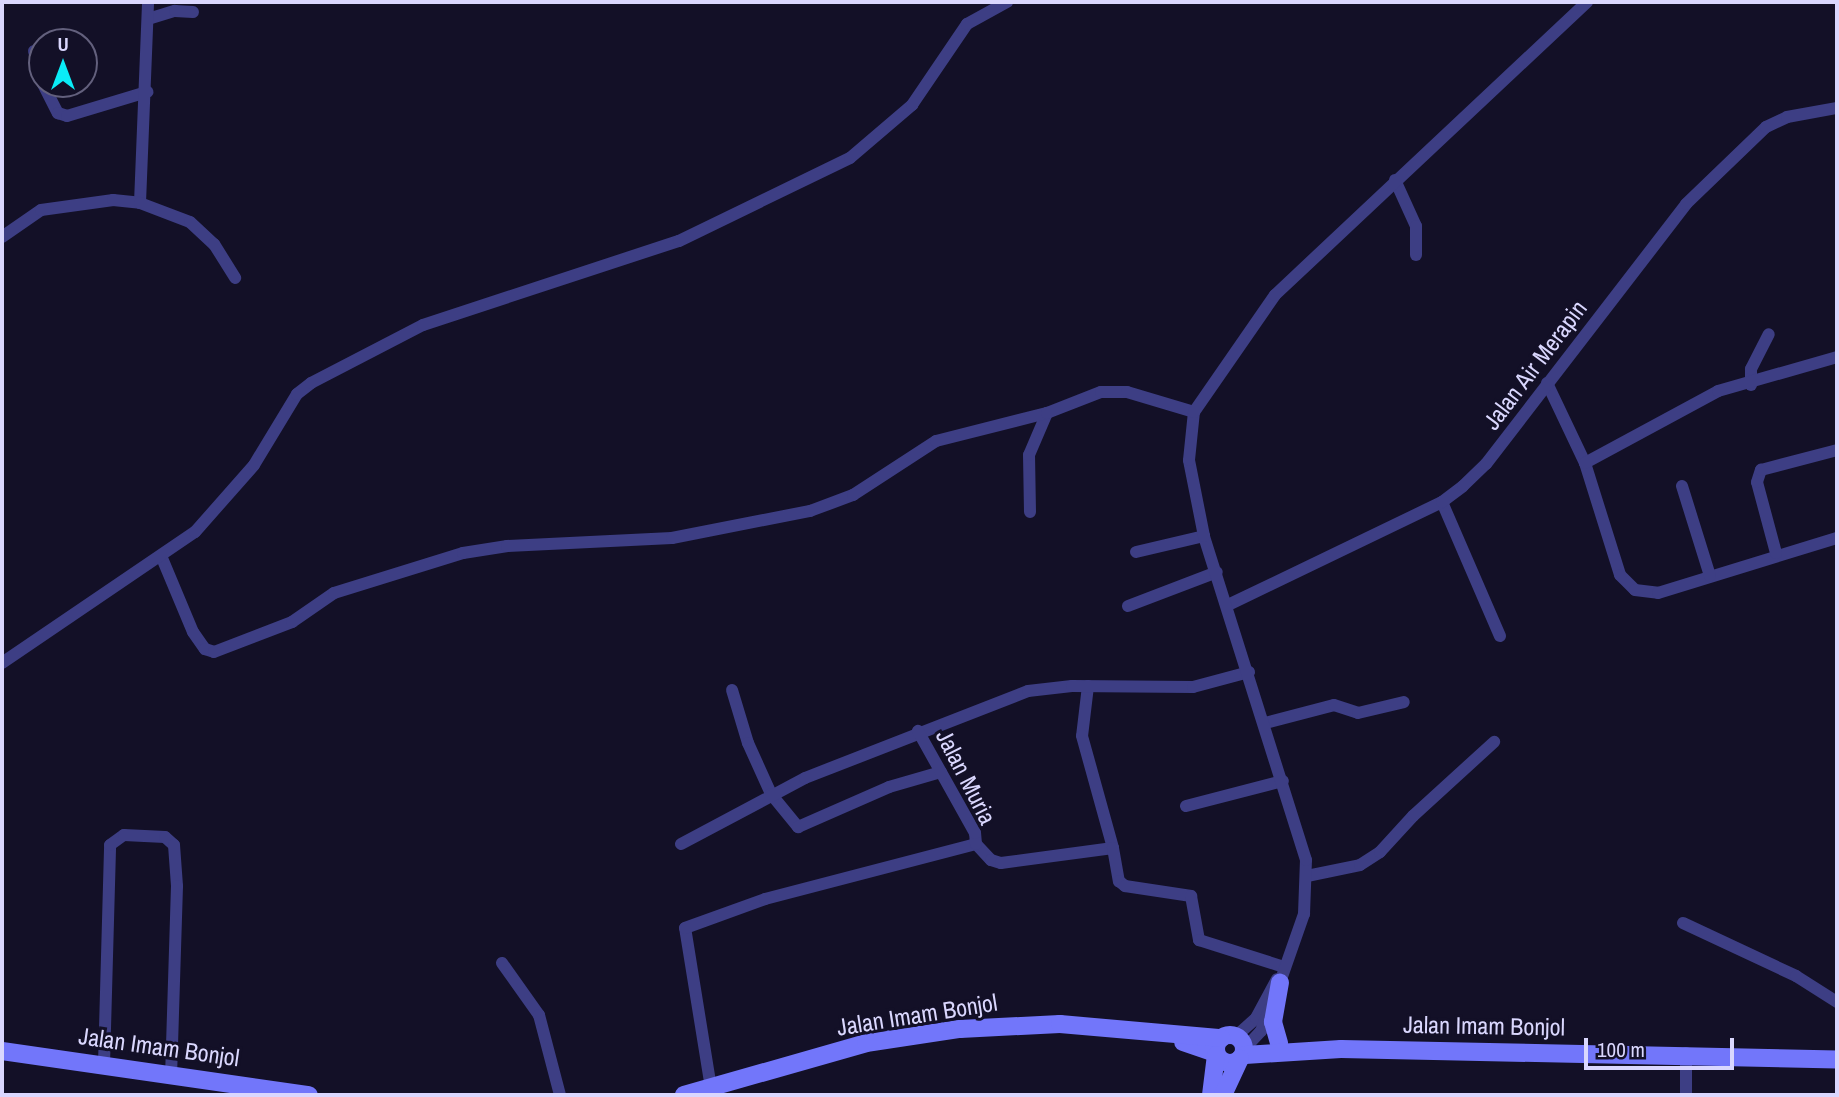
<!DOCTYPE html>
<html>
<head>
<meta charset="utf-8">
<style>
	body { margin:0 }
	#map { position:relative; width:1839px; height:1097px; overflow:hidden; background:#131027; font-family:"Archivo Narrow",sans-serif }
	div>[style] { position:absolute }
	.minor>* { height:12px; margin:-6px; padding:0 6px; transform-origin:6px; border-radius:6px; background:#3d3e84 }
	.secondary>* { height:18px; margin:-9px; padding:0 9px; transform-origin:9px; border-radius:9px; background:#7276fa }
	.secondary>.ring { margin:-9px; padding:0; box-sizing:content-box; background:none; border:18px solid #7276fa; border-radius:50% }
	span { translate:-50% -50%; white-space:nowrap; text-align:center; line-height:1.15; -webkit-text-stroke:6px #131027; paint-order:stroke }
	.street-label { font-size:24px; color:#dad7fe }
	.frame { position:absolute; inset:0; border:4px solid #dad7fe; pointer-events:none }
	.north { position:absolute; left:28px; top:28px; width:70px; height:70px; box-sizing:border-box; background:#131027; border:2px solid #63607d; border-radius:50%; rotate:0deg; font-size:19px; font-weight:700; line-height:28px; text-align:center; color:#dad7fe }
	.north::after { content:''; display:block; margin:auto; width:24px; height:32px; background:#0aecf7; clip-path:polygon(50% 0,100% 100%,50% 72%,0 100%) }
	.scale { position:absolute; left:1584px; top:1038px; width:150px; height:32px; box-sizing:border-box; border:4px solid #dad7fe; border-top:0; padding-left:9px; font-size:21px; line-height:24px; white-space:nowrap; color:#dad7fe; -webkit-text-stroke:5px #131027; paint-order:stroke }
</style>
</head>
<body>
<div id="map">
	<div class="minor">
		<i style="left:148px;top:19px;width:28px;rotate:-17deg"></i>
		<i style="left:175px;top:11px;width:18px;rotate:3deg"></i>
		<i style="left:34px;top:51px;width:30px;rotate:75deg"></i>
		<i style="left:43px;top:84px;width:33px;rotate:63deg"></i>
		<i style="left:58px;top:113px;width:9px;rotate:18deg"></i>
		<i style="left:67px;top:116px;width:84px;rotate:-16.7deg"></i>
		<i style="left:1395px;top:180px;width:51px;rotate:65.5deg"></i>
		<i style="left:1416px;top:226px;width:29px;rotate:90deg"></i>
		<i style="left:140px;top:203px;width:201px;rotate:-87.7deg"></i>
		<i style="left:2px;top:237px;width:47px;rotate:-34.7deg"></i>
		<i style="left:41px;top:210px;width:73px;rotate:-7.9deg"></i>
		<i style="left:113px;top:200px;width:27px;rotate:6deg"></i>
		<i style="left:140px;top:203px;width:53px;rotate:20.8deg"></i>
		<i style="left:190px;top:222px;width:33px;rotate:43deg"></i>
		<i style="left:214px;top:244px;width:40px;rotate:58deg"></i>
		<i style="left:1547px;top:383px;width:89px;rotate:64.6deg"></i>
		<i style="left:1585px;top:463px;width:117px;rotate:72.6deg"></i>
		<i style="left:1620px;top:575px;width:21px;rotate:45deg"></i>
		<i style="left:1635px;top:590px;width:23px;rotate:7deg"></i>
		<i style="left:1658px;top:593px;width:187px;rotate:-17.1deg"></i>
		<i style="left:1751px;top:385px;width:16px;rotate:-90deg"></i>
		<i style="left:1751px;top:369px;width:39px;rotate:-63deg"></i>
		<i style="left:1585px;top:463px;width:151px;rotate:-28.4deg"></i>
		<i style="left:1718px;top:391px;width:124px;rotate:-15.9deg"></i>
		<i style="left:1682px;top:486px;width:94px;rotate:72.7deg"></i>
		<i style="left:1442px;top:502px;width:146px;rotate:66.6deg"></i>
		<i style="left:1030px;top:512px;width:57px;rotate:-91deg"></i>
		<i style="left:1029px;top:455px;width:46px;rotate:-66.8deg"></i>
		<i style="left:1136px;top:552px;width:70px;rotate:-13.2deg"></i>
		<i style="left:1776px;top:553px;width:73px;rotate:-105deg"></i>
		<i style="left:1757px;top:482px;width:13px;rotate:-72deg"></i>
		<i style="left:1761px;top:470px;width:79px;rotate:-14.7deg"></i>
		<i style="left:162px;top:558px;width:80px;rotate:67.3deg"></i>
		<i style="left:193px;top:632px;width:21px;rotate:55deg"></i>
		<i style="left:205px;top:649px;width:9px;rotate:18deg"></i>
		<i style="left:214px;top:652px;width:84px;rotate:-21deg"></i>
		<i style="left:292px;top:622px;width:51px;rotate:-34.6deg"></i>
		<i style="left:334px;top:593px;width:135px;rotate:-17.2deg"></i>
		<i style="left:463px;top:553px;width:45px;rotate:-9deg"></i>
		<i style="left:507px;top:546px;width:165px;rotate:-2.8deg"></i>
		<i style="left:672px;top:538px;width:141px;rotate:-11.1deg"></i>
		<i style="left:810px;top:511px;width:46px;rotate:-20.4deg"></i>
		<i style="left:853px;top:495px;width:99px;rotate:-33deg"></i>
		<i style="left:936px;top:441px;width:114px;rotate:-14.2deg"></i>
		<i style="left:1047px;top:413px;width:58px;rotate:-21.3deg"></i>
		<i style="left:1101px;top:392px;width:26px"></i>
		<i style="left:1127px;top:392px;width:70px;rotate:16.6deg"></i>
		<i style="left:1228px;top:605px;width:237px;rotate:-25.7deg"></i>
		<i style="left:1442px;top:502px;width:26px;rotate:-37deg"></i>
		<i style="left:1463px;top:486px;width:32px;rotate:-44deg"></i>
		<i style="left:1486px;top:464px;width:328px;rotate:-52.4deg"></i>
		<i style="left:1686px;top:204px;width:111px;rotate:-43.9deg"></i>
		<i style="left:1766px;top:127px;width:23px;rotate:-25deg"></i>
		<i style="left:1787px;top:117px;width:51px;rotate:-10.2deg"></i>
		<i style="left:1128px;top:606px;width:95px;rotate:-20.9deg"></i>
		<i style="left:2px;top:663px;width:233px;rotate:-34.2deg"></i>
		<i style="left:195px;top:532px;width:89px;rotate:-48.6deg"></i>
		<i style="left:254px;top:465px;width:83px;rotate:-58.8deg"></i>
		<i style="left:297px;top:394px;width:18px;rotate:-38deg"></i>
		<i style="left:311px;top:383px;width:126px;rotate:-27.4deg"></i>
		<i style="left:423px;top:325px;width:269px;rotate:-18.2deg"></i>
		<i style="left:679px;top:241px;width:190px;rotate:-25.9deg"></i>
		<i style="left:850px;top:158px;width:82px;rotate:-40.5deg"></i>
		<i style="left:912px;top:105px;width:98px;rotate:-55.8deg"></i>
		<i style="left:967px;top:24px;width:46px;rotate:-28.8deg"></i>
		<i style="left:1088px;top:686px;width:50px;rotate:96.8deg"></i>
		<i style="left:1082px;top:736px;width:116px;rotate:74.5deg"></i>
		<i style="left:732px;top:690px;width:55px;rotate:73.2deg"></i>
		<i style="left:748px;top:743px;width:56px;rotate:65.7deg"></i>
		<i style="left:771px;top:794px;width:43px;rotate:50.7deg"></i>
		<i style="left:798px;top:827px;width:99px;rotate:-23.7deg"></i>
		<i style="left:889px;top:787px;width:54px;rotate:-16.1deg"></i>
		<i style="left:1265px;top:723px;width:71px;rotate:-14.6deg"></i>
		<i style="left:1334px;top:705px;width:25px;rotate:18deg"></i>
		<i style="left:1358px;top:713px;width:47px;rotate:-13.4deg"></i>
		<i style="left:1186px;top:806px;width:100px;rotate:-14.5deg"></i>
		<i style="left:681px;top:844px;width:140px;rotate:-28deg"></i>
		<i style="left:805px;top:778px;width:239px;rotate:-21.3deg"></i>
		<i style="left:1028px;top:691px;width:44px;rotate:-6.5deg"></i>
		<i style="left:1072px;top:686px;width:121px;rotate:0.5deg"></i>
		<i style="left:1193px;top:687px;width:58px;rotate:-15deg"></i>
		<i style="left:976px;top:844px;width:22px;rotate:47deg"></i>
		<i style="left:991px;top:860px;width:10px;rotate:17deg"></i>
		<i style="left:1001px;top:863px;width:113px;rotate:-7.6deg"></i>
		<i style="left:1113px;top:848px;width:34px;rotate:80deg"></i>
		<i style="left:1119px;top:881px;width:8px;rotate:40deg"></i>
		<i style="left:1125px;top:886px;width:67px;rotate:8.6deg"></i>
		<i style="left:1191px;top:896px;width:45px;rotate:79.7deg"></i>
		<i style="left:1199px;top:940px;width:89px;rotate:17.6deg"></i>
		<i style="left:1307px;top:876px;width:54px;rotate:-11.7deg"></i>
		<i style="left:1360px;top:865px;width:24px;rotate:-33deg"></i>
		<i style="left:1380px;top:852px;width:49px;rotate:-47.5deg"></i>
		<i style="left:1413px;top:816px;width:110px;rotate:-42.4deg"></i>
		<i style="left:1683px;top:923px;width:125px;rotate:25.1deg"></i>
		<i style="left:1796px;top:976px;width:49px;rotate:32.4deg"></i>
		<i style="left:502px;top:963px;width:64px;rotate:54.6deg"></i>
		<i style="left:539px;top:1015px;width:83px;rotate:75.3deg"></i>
		<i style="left:1277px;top:991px;width:82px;rotate:-70.7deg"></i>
		<i style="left:1304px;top:914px;width:54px;rotate:-87.9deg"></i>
		<i style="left:1306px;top:860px;width:340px;rotate:-107.5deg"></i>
		<i style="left:1204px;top:536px;width:77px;rotate:-101.2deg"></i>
		<i style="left:1189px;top:460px;width:48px;rotate:-84.1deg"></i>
		<i style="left:1194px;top:412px;width:142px;rotate:-55.3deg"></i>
		<i style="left:1275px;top:295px;width:428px;rotate:-43.2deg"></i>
		<i style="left:1234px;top:1038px;width:30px;rotate:-42deg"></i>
		<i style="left:1256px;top:1018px;width:44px;rotate:-61.7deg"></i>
		<i style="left:1247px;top:1046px;width:21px;rotate:-47deg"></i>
		<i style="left:1261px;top:1031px;width:25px;rotate:-69deg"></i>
		<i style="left:1686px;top:1053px;width:42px;rotate:90deg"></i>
		<i style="left:104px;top:1064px;width:219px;rotate:-88.4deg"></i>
		<i style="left:110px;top:845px;width:17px;rotate:-36deg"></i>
		<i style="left:124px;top:835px;width:41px;rotate:2.8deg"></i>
		<i style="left:165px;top:837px;width:12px;rotate:42deg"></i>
		<i style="left:174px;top:845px;width:41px;rotate:85.8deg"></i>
		<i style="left:177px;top:886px;width:187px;rotate:91.8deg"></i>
		<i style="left:711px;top:1088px;width:162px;rotate:-99.2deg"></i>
		<i style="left:685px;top:928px;width:85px;rotate:-19.9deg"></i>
		<i style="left:765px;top:899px;width:218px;rotate:-14.6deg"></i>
		<i style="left:976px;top:844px;width:11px;rotate:-95deg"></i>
		<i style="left:975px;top:833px;width:117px;rotate:-119.2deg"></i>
	</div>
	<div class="secondary">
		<i class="ring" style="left:1216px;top:1035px;width:10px;height:10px"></i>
		<i style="left:1183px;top:1042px;width:34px;rotate:19deg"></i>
		<i style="left:1279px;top:1043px;width:22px;rotate:-106deg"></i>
		<i style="left:1273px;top:1022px;width:40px;rotate:-80deg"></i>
		<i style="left:2px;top:1051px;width:310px;rotate:8.2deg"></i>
		<i style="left:1245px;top:1055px;width:96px;rotate:-3.6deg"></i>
		<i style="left:1341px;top:1049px;width:496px;rotate:1.2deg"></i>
		<i style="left:684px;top:1095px;width:189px;rotate:-15.9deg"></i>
		<i style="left:866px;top:1043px;width:95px;rotate:-8.5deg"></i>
		<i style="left:960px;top:1029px;width:100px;rotate:-2.9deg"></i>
		<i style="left:1060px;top:1024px;width:162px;rotate:5deg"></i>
		<i style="left:1211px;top:1095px;width:40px;rotate:-82.9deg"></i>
		<i style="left:1223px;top:1095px;width:40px;rotate:-65deg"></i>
	</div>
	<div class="street-label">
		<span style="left:1535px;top:365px;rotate:-53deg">Jalan Air Merapin</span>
		<span style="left:966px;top:777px;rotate:63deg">Jalan Muria</span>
		<span style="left:917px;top:1015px;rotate:-9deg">Jalan Imam Bonjol</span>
		<span style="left:1484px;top:1026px;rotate:1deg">Jalan Imam Bonjol</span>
		<span style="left:159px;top:1047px;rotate:8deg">Jalan Imam Bonjol</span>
	</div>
	<div class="frame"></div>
	<div class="north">U</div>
	<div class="scale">100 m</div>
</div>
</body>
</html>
